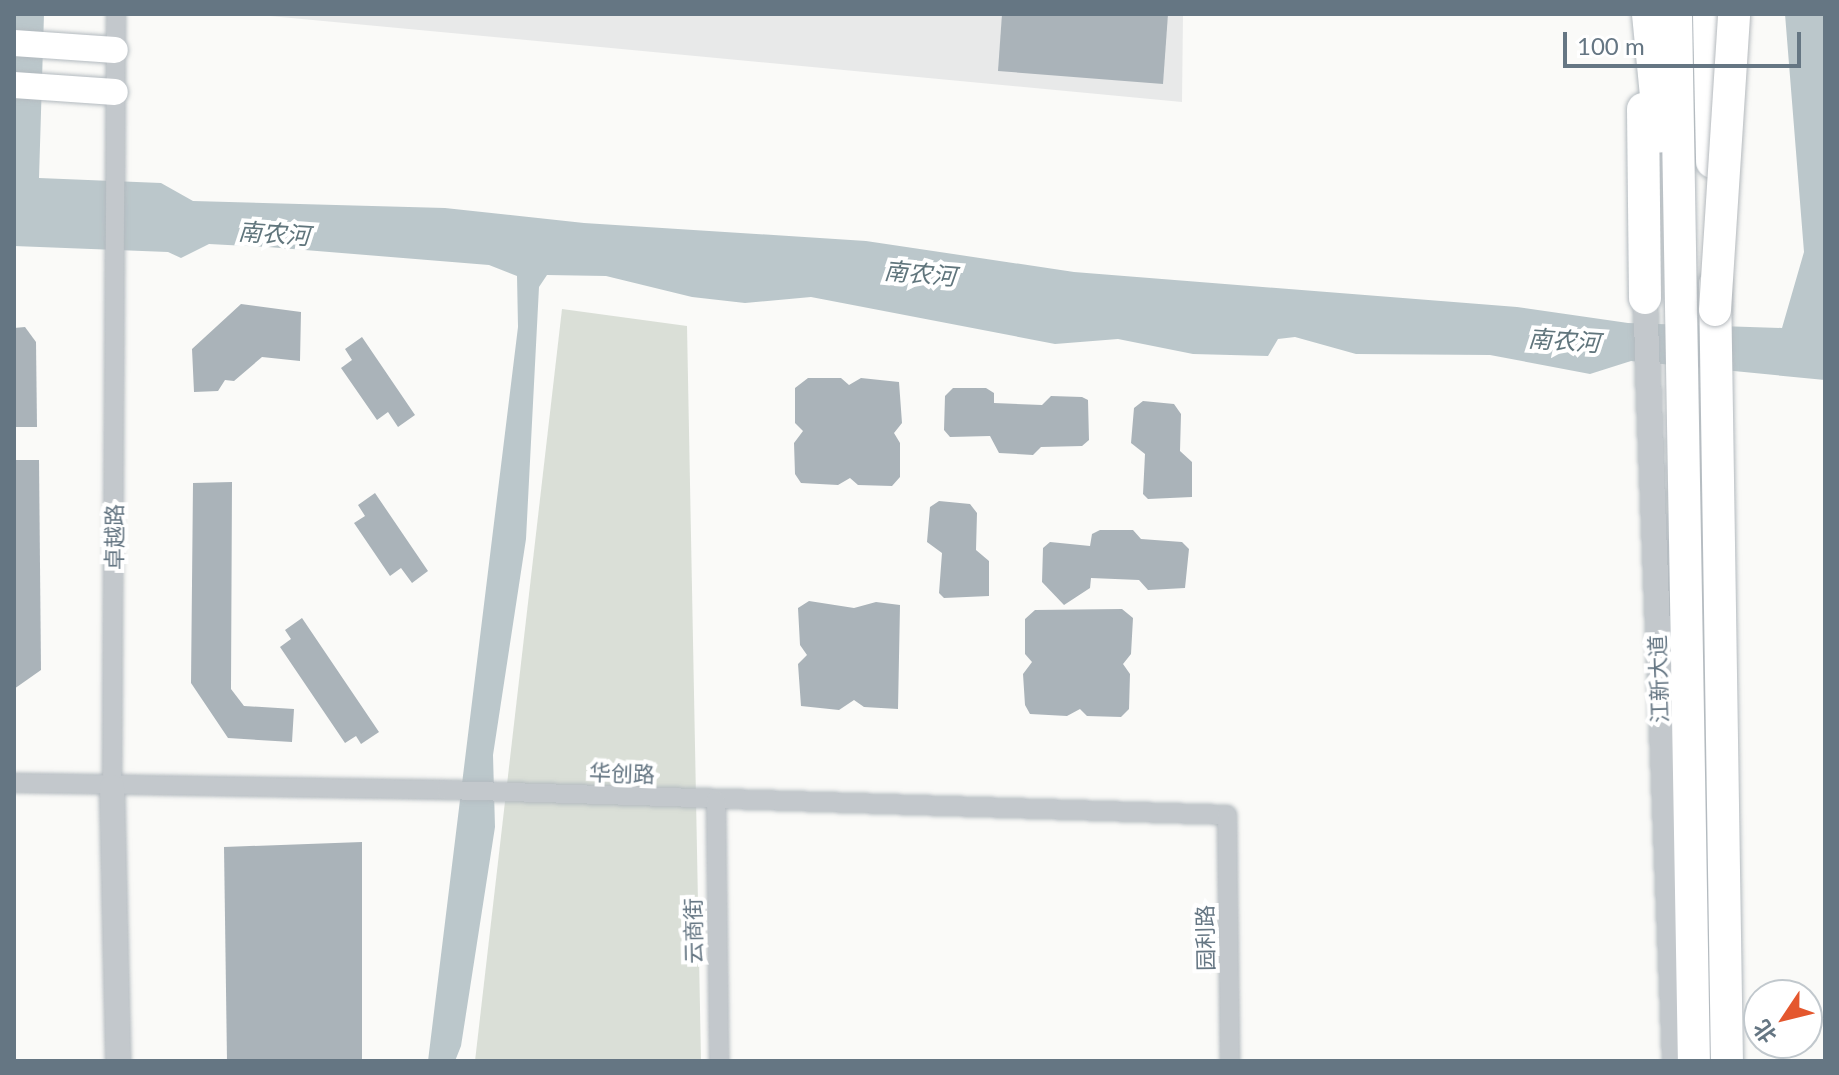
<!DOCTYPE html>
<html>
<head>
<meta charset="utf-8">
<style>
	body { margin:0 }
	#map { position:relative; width:1839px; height:1075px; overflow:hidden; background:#fafaf8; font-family:Lato,"Noto Sans SC",sans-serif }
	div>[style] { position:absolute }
	.built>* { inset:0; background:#e8e9e9 }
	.green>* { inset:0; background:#dadfd7 }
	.water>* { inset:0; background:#bbc7cb }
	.building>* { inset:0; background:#aab3b9 }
	.roads { filter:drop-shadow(0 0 2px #b3babf) drop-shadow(0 0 2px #b3babf) }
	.minor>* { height:18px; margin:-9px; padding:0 9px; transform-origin:9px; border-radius:9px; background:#c3c8cc }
	.tertiary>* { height:24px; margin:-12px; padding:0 12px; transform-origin:12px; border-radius:12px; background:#c3c8cc }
	.secondary>* { height:26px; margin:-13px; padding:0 13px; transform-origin:13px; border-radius:13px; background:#fff }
	.trunk>* { height:32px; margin:-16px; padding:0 16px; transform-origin:16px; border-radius:16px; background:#fff }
	.bridges { filter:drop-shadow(0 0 2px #b4b9bd) drop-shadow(0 0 2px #b4b9bd) }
	.trunk-bridge>* { height:32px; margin:-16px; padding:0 16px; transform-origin:16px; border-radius:16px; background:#fff }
	span { translate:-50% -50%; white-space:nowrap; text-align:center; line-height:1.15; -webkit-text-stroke:8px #fff; paint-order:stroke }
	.street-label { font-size:22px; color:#657683 }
	.water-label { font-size:24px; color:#60757c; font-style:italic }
	.frame { position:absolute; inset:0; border:16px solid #657683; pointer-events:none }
	.north { position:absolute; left:1743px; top:979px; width:80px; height:80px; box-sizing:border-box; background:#fff; border:2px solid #c1c8cd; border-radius:50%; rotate:235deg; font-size:22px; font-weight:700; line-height:32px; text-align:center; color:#657683 }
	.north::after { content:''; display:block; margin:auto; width:28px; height:36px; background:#e4572e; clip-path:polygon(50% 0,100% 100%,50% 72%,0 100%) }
	.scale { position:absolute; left:1563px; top:32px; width:238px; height:36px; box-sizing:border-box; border:4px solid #657683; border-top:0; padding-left:10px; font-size:24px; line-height:28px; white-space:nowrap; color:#657683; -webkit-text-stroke:6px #fff; paint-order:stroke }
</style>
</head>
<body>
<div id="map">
	<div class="built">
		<i style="clip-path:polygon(250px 14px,1183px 14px,1182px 102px)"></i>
	</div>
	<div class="green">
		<i style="clip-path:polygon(562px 309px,687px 326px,701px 1061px,475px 1061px)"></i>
	</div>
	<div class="water">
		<i style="clip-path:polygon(14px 14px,44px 14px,39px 178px,161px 183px,193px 201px,445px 208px,584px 223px,866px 241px,1074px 272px,1517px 307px,1628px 323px,1782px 328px,1804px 252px,1785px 14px,1825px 14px,1825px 380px,1631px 361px,1590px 374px,1490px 355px,1356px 354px,1295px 337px,1278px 339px,1268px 356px,1193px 354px,1118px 339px,1055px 344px,811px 297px,745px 303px,692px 297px,606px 276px,547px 275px,539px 287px,526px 539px,493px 755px,495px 827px,461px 1046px,455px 1061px,428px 1061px,518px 327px,517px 276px,489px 265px,268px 247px,209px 244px,181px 258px,168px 252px,14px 246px)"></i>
	</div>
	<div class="building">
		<i style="clip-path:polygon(1002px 14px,1168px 14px,1163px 84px,998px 71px)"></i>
		<i style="clip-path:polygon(241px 304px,301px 312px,300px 361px,262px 357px,234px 381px,225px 380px,218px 391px,194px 392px,192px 349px)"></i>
		<i style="clip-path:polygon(25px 327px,36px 342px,37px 427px,14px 427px,14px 328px)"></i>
		<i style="clip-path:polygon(362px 337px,415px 415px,398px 427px,388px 412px,377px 420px,341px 368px,352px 360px,345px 349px)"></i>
		<i style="clip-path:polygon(808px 378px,841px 378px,849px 385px,861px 378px,899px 382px,902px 423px,894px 433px,900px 443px,900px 477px,892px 486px,858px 485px,850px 478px,838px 485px,801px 483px,795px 474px,794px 443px,803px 431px,795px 423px,795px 388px)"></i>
		<i style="clip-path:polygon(953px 388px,986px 388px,994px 393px,994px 403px,1042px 405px,1051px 396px,1082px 397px,1088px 400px,1089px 440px,1082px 446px,1041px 447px,1033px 455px,999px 453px,990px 436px,950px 437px,944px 430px,945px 396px)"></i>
		<i style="clip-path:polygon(1143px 401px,1174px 404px,1181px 414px,1180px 451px,1192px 462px,1192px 497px,1148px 499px,1143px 494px,1145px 454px,1131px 443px,1134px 408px)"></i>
		<i style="clip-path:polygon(14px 460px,39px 460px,41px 670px,14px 689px)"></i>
		<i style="clip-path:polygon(232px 482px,231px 689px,244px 706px,294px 709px,292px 742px,228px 738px,191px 683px,193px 483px)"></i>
		<i style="clip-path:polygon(375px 493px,428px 571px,412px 583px,401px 568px,390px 576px,354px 523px,365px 516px,358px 505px)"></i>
		<i style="clip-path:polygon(939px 501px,970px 504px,977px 513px,976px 550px,989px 561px,989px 596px,944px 598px,939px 593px,942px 553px,927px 542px,930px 507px)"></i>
		<i style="clip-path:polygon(1100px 530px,1133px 530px,1141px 539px,1182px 542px,1189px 549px,1185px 588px,1148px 590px,1139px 580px,1091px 578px,1090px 588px,1064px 605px,1042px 582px,1043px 548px,1050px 542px,1090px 546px,1092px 534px)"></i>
		<i style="clip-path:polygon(809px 601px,854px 608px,876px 602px,900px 605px,898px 709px,864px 707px,854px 700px,839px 710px,801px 706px,798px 664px,807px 655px,800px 645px,798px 608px)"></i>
		<i style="clip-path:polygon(1122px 609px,1133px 618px,1131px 654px,1123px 664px,1130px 674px,1129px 709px,1121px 717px,1087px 716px,1080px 709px,1067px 716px,1030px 714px,1025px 705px,1023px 674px,1032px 662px,1025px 654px,1025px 619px,1035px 610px)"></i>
		<i style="clip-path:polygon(302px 618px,379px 732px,361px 744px,356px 736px,345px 743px,280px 647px,291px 639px,285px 630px)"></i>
		<i style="clip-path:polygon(362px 842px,362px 1061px,227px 1061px,224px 847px)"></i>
	</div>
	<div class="roads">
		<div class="minor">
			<i style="left:14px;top:783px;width:432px;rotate:0.9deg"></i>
			<i style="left:446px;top:790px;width:781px;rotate:1.83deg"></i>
			<i style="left:1227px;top:815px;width:246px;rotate:89.3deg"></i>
			<i style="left:112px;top:787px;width:773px;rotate:-89.7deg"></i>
			<i style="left:716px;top:801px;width:260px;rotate:89.3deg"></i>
		</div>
		<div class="tertiary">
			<i style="left:1645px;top:298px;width:764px;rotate:87.75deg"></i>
			<i style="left:112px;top:787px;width:274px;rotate:88.7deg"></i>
		</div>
		<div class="secondary">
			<i style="left:14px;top:43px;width:101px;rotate:4deg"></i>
			<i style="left:14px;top:85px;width:101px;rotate:4deg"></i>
		</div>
		<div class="trunk">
			<i style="left:1648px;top:14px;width:123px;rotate:84.4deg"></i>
			<i style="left:1676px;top:14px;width:1047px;rotate:89.02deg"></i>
			<i style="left:1709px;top:14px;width:148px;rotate:88.8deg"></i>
			<i style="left:1643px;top:109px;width:189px;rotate:89.4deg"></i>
			<i style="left:1715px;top:284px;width:777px;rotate:89.12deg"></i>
		</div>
	</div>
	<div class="bridges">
		<div class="trunk-bridge">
			<i style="left:1715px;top:310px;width:297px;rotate:-86.3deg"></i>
		</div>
	</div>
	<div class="street-label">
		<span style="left:114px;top:537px;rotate:-90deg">卓越路</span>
		<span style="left:1658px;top:679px;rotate:-92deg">江新大道</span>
		<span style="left:622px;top:773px;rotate:2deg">华创路</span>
		<span style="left:693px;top:931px;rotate:-91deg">云商街</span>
		<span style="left:1205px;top:938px;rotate:-91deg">园利路</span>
	</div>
	<div class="water-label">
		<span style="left:274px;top:233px;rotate:4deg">南农河</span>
		<span style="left:920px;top:273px;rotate:5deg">南农河</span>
		<span style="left:1564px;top:340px;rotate:4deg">南农河</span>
	</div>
	<div class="frame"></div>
	<div class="north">北</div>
	<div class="scale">100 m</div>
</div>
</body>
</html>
